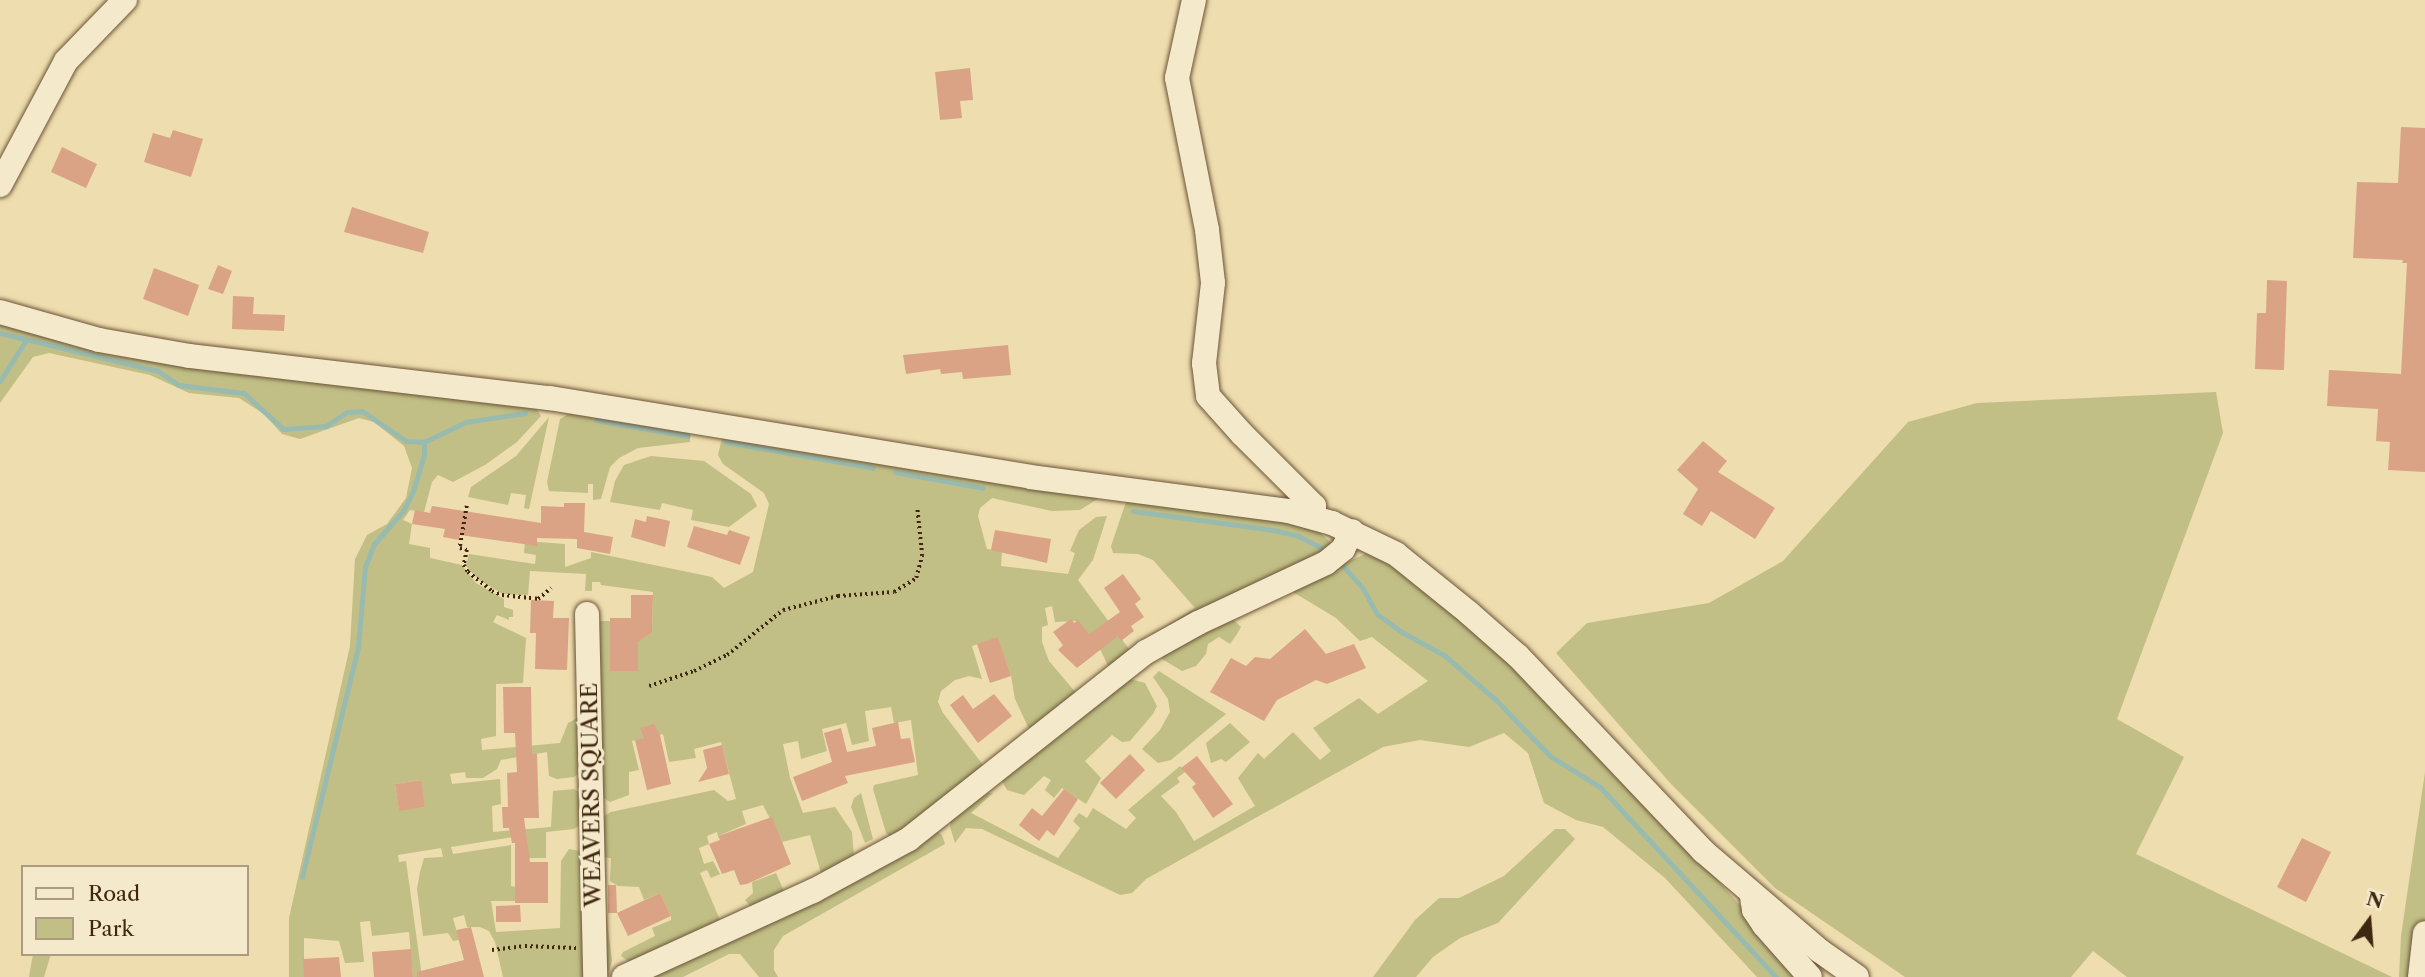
<!DOCTYPE html>
<html>
<head>
<meta charset="utf-8">
<style>
	body { margin:0 }
	#map { position:relative; width:2425px; height:977px; overflow:hidden; background:#eeddae; font-family:"Libre Caslon Text",serif }
	div>[style] { position:absolute }
	.green>* { inset:0; background:#c1bf85 }
	.stream>* { height:5px; margin:-2.5px; padding:0 2.5px; transform-origin:2.5px; border-radius:2.5px; background:#99bbaf }
	.building>* { inset:0; background:#daa386 }
	.path>* { height:3.5px; margin-top:-1.75px; transform-origin:0; background:repeating-linear-gradient(90deg,#3f2610 0 2px,transparent 0 5.5px) }
	.roads { filter:drop-shadow(0 0 2px #6b5438) drop-shadow(0 0 2px #6b5438) }
	.minor>* { height:24px; margin:-12px; padding:0 12px; transform-origin:12px; border-radius:12px; background:#f4e9ca }
	span { translate:-50% -50%; white-space:nowrap; text-align:center; line-height:1.15; -webkit-text-stroke:6px #f4e9ca; paint-order:stroke }
	.street-label { font-size:23px; color:#3f2610 }
	.legend { position:absolute; left:21px; top:865px; width:228px; height:91px; box-sizing:border-box; background:#f4e9ca; border:2px solid #ac9b80; margin:0; padding:9px 12px; list-style:none; font-size:21px; color:#3f2610 }
	.legend li { display:flex; align-items:center; gap:14px; height:35px }
	.legend b { width:35px; border:2px solid #ac9b80 }
	.north { position:absolute; left:2334px; top:886px; width:70px; height:70px; -webkit-text-stroke:5px #f4e9ca; paint-order:stroke; rotate:16deg; font-size:19px; font-weight:700; line-height:28px; text-align:center; color:#3f2610 }
	.north::after { content:''; display:block; margin:auto; width:24px; height:32px; background:#3f2610; clip-path:polygon(50% 0,100% 100%,50% 72%,0 100%) }
</style>
</head>
<body>
<div id="map">
	<div class="green">
		<i style="clip-path:polygon(evenodd,0 321px,534px 405px,541px 416px,517px 442px,485px 465px,453px 482px,438px 475px,432px 482px,424px 512px,410px 510px,403px 520px,412px 524px,409px 544px,430px 548px,430px 558px,462px 565px,476px 583px,504px 599px,504px 607px,513px 610px,513px 617px,509px 617px,509px 620px,497px 615px,493px 622px,526px 638px,523px 683px,496px 684px,496px 736px,481px 739px,482px 750px,560px 743px,568px 723px,583px 715px,584px 770px,574px 777px,557px 779px,549px 776px,547px 752px,501px 760px,497px 769px,483px 778px,466px 778px,465px 772px,450px 774px,452px 784px,500px 779px,501px 804px,492px 806px,493px 832px,551px 827px,553px 791px,574px 789px,584px 795px,585px 822px,574px 829px,546px 832px,546px 858px,528px 858px,526px 835px,451px 847px,453px 854px,511px 845px,511px 886px,523px 888px,523px 901px,491px 901px,496px 932px,560px 928px,561px 861px,569px 849px,586px 852px,585px 977px,503px 977px,495px 942px,489px 931px,480px 927px,467px 927px,464px 915px,453px 918px,459px 940px,453px 941px,448px 933px,423px 936px,417px 889px,420px 872px,424px 858px,443px 857px,441px 848px,398px 855px,399px 862px,406px 861px,422px 977px,413px 977px,409px 932px,372px 936px,370px 921px,360px 922px,364px 962px,345px 963px,339px 941px,304px 938px,304px 977px,289px 977px,289px 918px,350px 646px,355px 559px,367px 535px,387px 524px,406px 498px,412px 468px,404px 446px,374px 422px,359px 418px,300px 439px,282px 434px,264px 414px,239px 398px,189px 393px,150px 375px,49px 353px,33px 357px,0 403px,0 321px,420px 780px,425px 807px,399px 810px,395px 784px,420px 780px)"></i>
		<i style="clip-path:polygon(2216px 392px,2223px 433px,2117px 719px,2184px 757px,2136px 854px,2392px 977px,2127px 977px,2093px 951px,2071px 977px,1905px 977px,1775px 888px,1671px 784px,1556px 653px,1587px 623px,1709px 603px,1783px 561px,1908px 422px,1977px 403px)"></i>
		<i style="clip-path:polygon(574px 411px,690px 430px,690px 442px,638px 448px,619px 458px,610px 467px,601px 499px,593px 500px,593px 484px,588px 484px,588px 493px,549px 491px,547px 482px,560px 419px)"></i>
		<i style="clip-path:polygon(549px 417px,529px 509px,524px 508px,526px 495px,511px 493px,508px 505px,468px 497px,471px 487px,516px 456px)"></i>
		<i style="clip-path:polygon(722px 438px,1099px 498px,1080px 510px,1052px 511px,992px 498px,980px 508px,978px 516px,987px 549px,1002px 551px,1001px 566px,1068px 574px,1075px 553px,1070px 551px,1079px 530px,1096px 517px,1107px 516px,1093px 560px,1078px 580px,1129px 649px,1195px 608px,1153px 560px,1138px 554px,1113px 553px,1111px 546px,1127px 499px,1263px 517px,1316px 529px,1331px 543px,1329px 549px,1110px 670px,1101px 651px,1078px 621px,1055px 622px,1052px 606px,1045px 608px,1048px 625px,1042px 627px,1042px 642px,1049px 661px,1077px 694px,1034px 732px,1028px 727px,1015px 699px,1011px 676px,998px 638px,972px 646px,982px 679px,969px 676px,955px 680px,941px 691px,938px 702px,943px 713px,987px 770px,894px 840px,886px 833px,873px 789px,874px 785px,918px 775px,911px 720px,894px 723px,891px 707px,865px 711px,869px 741px,852px 745px,846px 723px,822px 729px,827px 751px,801px 759px,798px 741px,783px 744px,790px 778px,803px 813px,835px 807px,852px 832px,854px 857px,821px 873px,810px 835px,782px 842px,763px 805px,742px 811px,746px 824px,718px 836px,717px 832px,707px 836px,709px 844px,699px 848px,704px 864px,713px 861px,720px 874px,711px 878px,707px 870px,700px 873px,720px 920px,736px 912px,731px 922px,634px 965px,621px 956px,623px 952px,655px 936px,652px 928px,671px 920px,671px 916px,660px 893px,644px 900px,639px 887px,618px 886px,610px 881px,611px 858px,599px 857px,612px 961px,609px 971px,603px 974px,596px 820px,611px 812px,714px 790px,728px 801px,736px 799px,721px 742px,694px 749px,696px 758px,669px 762px,663px 734px,632px 741px,639px 770px,629px 772px,629px 795px,610px 802px,598px 794px,596px 621px,610px 621px,610px 670px,638px 671px,638px 642px,652px 633px,653px 592px,601px 585px,600px 582px,592px 582px,592px 591px,585px 591px,586px 574px,530px 571px,528px 595px,503px 594px,479px 580px,466px 566px,469px 554px,535px 564px,536px 555px,524px 553px,525px 541px,565px 544px,565px 567px,591px 558px,591px 552px,712px 577px,724px 588px,753px 572px,769px 504px,764px 493px,723px 464px,718px 455px)"></i>
		<i style="clip-path:polygon(651px 456px,704px 461px,751px 494px,757px 506px,729px 527px,691px 520px,693px 510px,662px 503px,660px 510px,610px 502px,615px 481px,624px 465px)"></i>
		<i style="clip-path:polygon(1367px 553px,1379px 553px,1499px 646px,1670px 826px,1803px 977px,1757px 977px,1665px 878px,1603px 827px,1576px 820px,1544px 803px,1528px 753px,1504px 733px,1469px 747px,1420px 740px,1383px 747px,1146px 879px,1132px 893px,1120px 895px,982px 829px,966px 828px,955px 843px,950px 827px,952px 817px,987px 793px,993px 793px,971px 813px,1058px 858px,1080px 828px,1073px 821px,1079px 813px,1087px 818px,1093px 808px,1126px 829px,1136px 818px,1128px 810px,1180px 766px,1185px 772px,1177px 778px,1180px 782px,1161px 796px,1176px 812px,1194px 841px,1255px 806px,1238px 778px,1258px 753px,1264px 759px,1293px 732px,1320px 760px,1331px 751px,1313px 728px,1359px 698px,1378px 714px,1428px 681px,1372px 637px,1360px 641px,1336px 618px,1288px 589px)"></i>
		<i style="clip-path:polygon(1230px 616px,1241px 627px,1237px 634px,1230px 644px,1219px 637px,1208px 644px,1206px 654px,1196px 666px,1182px 671px,1162px 659px,1163px 654px)"></i>
		<i style="clip-path:polygon(1159px 671px,1226px 714px,1171px 760px,1158px 763px,1142px 749px,1160px 730px,1170px 712px,1168px 699px,1153px 677px)"></i>
		<i style="clip-path:polygon(1130px 679px,1145px 683px,1157px 706px,1153px 714px,1130px 741px,1122px 742px,1112px 735px,1085px 761px,1101px 778px,1086px 804px,1062px 788px,1054px 798px,1045px 790px,1051px 780px,1044px 776px,1024px 795px,1007px 790px,1001px 779px)"></i>
		<i style="clip-path:polygon(1230px 723px,1250px 742px,1226px 762px,1221px 759px,1211px 763px,1206px 743px)"></i>
		<i style="clip-path:polygon(2425px 772px,2425px 977px,2399px 977px,2401px 936px)"></i>
		<i style="clip-path:polygon(861px 793px,873px 839px,865px 843px,851px 807px,854px 798px)"></i>
		<i style="clip-path:polygon(1555px 829px,1565px 829px,1575px 839px,1498px 923px,1460px 938px,1433px 957px,1416px 977px,1373px 977px,1415px 920px,1439px 898px,1459px 898px,1504px 876px)"></i>
		<i style="clip-path:polygon(936px 831px,942px 835px,945px 844px,783px 936px,774px 950px,774px 970px,778px 977px,759px 977px,740px 954px,729px 954px,683px 977px,643px 977px)"></i>
		<i style="clip-path:polygon(776px 873px,784px 891px,752px 908px,745px 900px,753px 893px,752px 882px)"></i>
		<i style="clip-path:polygon(33px 954px,51px 954px,44px 977px,29px 977px)"></i>
	</div>
	<div class="stream">
		<i style="left:0;top:333px;width:163px;rotate:13.5deg"></i>
		<i style="left:158px;top:371px;width:25px;rotate:34deg"></i>
		<i style="left:179px;top:385px;width:65px;rotate:7deg"></i>
		<i style="left:244px;top:393px;width:53px;rotate:42.7deg"></i>
		<i style="left:283px;top:429px;width:43px;rotate:-4deg"></i>
		<i style="left:326px;top:426px;width:25px;rotate:-34deg"></i>
		<i style="left:347px;top:412px;width:15px;rotate:-4deg"></i>
		<i style="left:362px;top:411px;width:53px;rotate:34.3deg"></i>
		<i style="left:406px;top:441px;width:18px;rotate:3deg"></i>
		<i style="left:424px;top:442px;width:47px;rotate:-25.5deg"></i>
		<i style="left:466px;top:422px;width:60px;rotate:-8.7deg"></i>
		<i style="left:0;top:381px;width:49px;rotate:-57.6deg"></i>
		<i style="left:596px;top:420px;width:93px;rotate:9.9deg"></i>
		<i style="left:726px;top:442px;width:149px;rotate:10deg"></i>
		<i style="left:895px;top:472px;width:89px;rotate:10.3deg"></i>
		<i style="left:1133px;top:511px;width:141px;rotate:7.7deg"></i>
		<i style="left:1273px;top:530px;width:26px;rotate:13deg"></i>
		<i style="left:1298px;top:536px;width:30px;rotate:27deg"></i>
		<i style="left:1343px;top:566px;width:28px;rotate:48deg"></i>
		<i style="left:1362px;top:587px;width:31px;rotate:61deg"></i>
		<i style="left:1377px;top:614px;width:29px;rotate:36deg"></i>
		<i style="left:1400px;top:631px;width:50px;rotate:28.6deg"></i>
		<i style="left:1444px;top:655px;width:69px;rotate:40.9deg"></i>
		<i style="left:1496px;top:700px;width:78px;rotate:46deg"></i>
		<i style="left:1550px;top:756px;width:59px;rotate:31.8deg"></i>
		<i style="left:1600px;top:787px;width:259px;rotate:47.2deg"></i>
		<i style="left:302px;top:877px;width:237px;rotate:-76.3deg"></i>
		<i style="left:358px;top:647px;width:80px;rotate:-85deg"></i>
		<i style="left:365px;top:567px;width:25px;rotate:-69deg"></i>
		<i style="left:374px;top:544px;width:44px;rotate:-48.7deg"></i>
		<i style="left:403px;top:511px;width:22px;rotate:-63deg"></i>
		<i style="left:413px;top:491px;width:39px;rotate:-73deg"></i>
		<i style="left:424px;top:454px;width:12px;rotate:-90deg"></i>
	</div>
	<div class="building">
		<i style="clip-path:polygon(970px 68px,973px 100px,960px 101px,962px 118px,940px 120px,935px 72px)"></i>
		<i style="clip-path:polygon(2401px 127px,2425px 128px,2425px 472px,2388px 470px,2390px 442px,2376px 441px,2378px 409px,2327px 406px,2329px 370px,2401px 374px,2407px 263px,2402px 263px,2403px 260px,2353px 258px,2357px 182px,2398px 183px)"></i>
		<i style="clip-path:polygon(173px 130px,203px 139px,191px 177px,144px 162px,153px 133px,170px 138px)"></i>
		<i style="clip-path:polygon(62px 147px,97px 164px,86px 188px,51px 172px)"></i>
		<i style="clip-path:polygon(352px 207px,429px 232px,423px 253px,344px 232px)"></i>
		<i style="clip-path:polygon(218px 265px,232px 271px,223px 294px,208px 289px)"></i>
		<i style="clip-path:polygon(154px 268px,199px 285px,188px 316px,143px 299px)"></i>
		<i style="clip-path:polygon(2267px 280px,2287px 281px,2284px 370px,2255px 369px,2257px 313px,2266px 313px)"></i>
		<i style="clip-path:polygon(233px 296px,254px 297px,253px 314px,285px 315px,284px 331px,232px 329px)"></i>
		<i style="clip-path:polygon(1008px 345px,1011px 375px,963px 379px,962px 372px,941px 374px,940px 369px,906px 374px,903px 355px)"></i>
		<i style="clip-path:polygon(1703px 441px,1727px 461px,1718px 472px,1775px 508px,1755px 539px,1711px 511px,1702px 526px,1683px 514px,1698px 489px,1677px 470px)"></i>
		<i style="clip-path:polygon(564px 503px,585px 503px,584px 532px,613px 537px,610px 554px,577px 548px,577px 539px,537px 538px,537px 546px,460px 535px,459px 540px,443px 537px,445px 529px,412px 524px,415px 510px,430px 513px,432px 506px,541px 523px,541px 506px,564px 507px)"></i>
		<i style="clip-path:polygon(647px 516px,670px 521px,665px 547px,631px 537px,635px 519px,646px 522px)"></i>
		<i style="clip-path:polygon(694px 526px,727px 535px,729px 530px,750px 537px,740px 565px,687px 547px)"></i>
		<i style="clip-path:polygon(995px 530px,1051px 539px,1047px 563px,991px 550px)"></i>
		<i style="clip-path:polygon(1123px 574px,1141px 599px,1135px 604px,1144px 617px,1131px 626px,1134px 631px,1121px 641px,1118px 636px,1077px 668px,1058px 650px,1063px 645px,1053px 632px,1071px 619px,1074px 623px,1078px 620px,1089px 634px,1120px 612px,1104px 588px)"></i>
		<i style="clip-path:polygon(631px 595px,653px 595px,652px 633px,638px 642px,638px 671px,610px 671px,610px 618px,631px 618px)"></i>
		<i style="clip-path:polygon(531px 600px,554px 601px,553px 618px,569px 618px,567px 670px,535px 669px,536px 633px,530px 633px)"></i>
		<i style="clip-path:polygon(1305px 629px,1326px 654px,1354px 644px,1366px 668px,1327px 684px,1316px 680px,1277px 700px,1264px 721px,1210px 692px,1231px 658px,1246px 666px,1255px 657px,1270px 659px)"></i>
		<i style="clip-path:polygon(998px 637px,1011px 676px,990px 683px,977px 644px)"></i>
		<i style="clip-path:polygon(503px 687px,531px 687px,532px 754px,537px 754px,539px 818px,524px 818px,530px 862px,548px 862px,548px 903px,515px 903px,515px 843px,512px 843px,509px 828px,503px 828px,502px 807px,508px 807px,507px 773px,517px 772px,515px 733px,504px 733px)"></i>
		<i style="clip-path:polygon(994px 694px,1012px 716px,978px 743px,950px 705px,963px 695px,973px 709px)"></i>
		<i style="clip-path:polygon(898px 722px,901px 739px,910px 738px,915px 762px,845px 776px,848px 783px,802px 801px,793px 777px,832px 762px,824px 733px,841px 728px,847px 752px,876px 746px,872px 728px)"></i>
		<i style="clip-path:polygon(654px 724px,660px 735px,671px 784px,647px 790px,635px 740px,644px 738px,640px 728px)"></i>
		<i style="clip-path:polygon(722px 745px,729px 774px,698px 782px,707px 768px,703px 750px)"></i>
		<i style="clip-path:polygon(1130px 754px,1145px 770px,1116px 799px,1100px 783px)"></i>
		<i style="clip-path:polygon(1197px 756px,1233px 804px,1213px 818px,1192px 787px,1196px 784px,1181px 768px)"></i>
		<i style="clip-path:polygon(421px 780px,425px 807px,399px 811px,395px 784px)"></i>
		<i style="clip-path:polygon(1064px 789px,1078px 799px,1054px 836px,1047px 830px,1039px 841px,1019px 825px,1032px 808px,1042px 816px)"></i>
		<i style="clip-path:polygon(772px 817px,791px 864px,747px 884px,740px 885px,734px 870px,722px 874px,709px 844px,720px 840px,718px 836px)"></i>
		<i style="clip-path:polygon(2302px 838px,2331px 852px,2306px 902px,2277px 887px)"></i>
		<i style="clip-path:polygon(608px 885px,616px 885px,617px 913px,608px 913px)"></i>
		<i style="clip-path:polygon(660px 893px,671px 916px,628px 936px,617px 913px)"></i>
		<i style="clip-path:polygon(520px 905px,521px 922px,496px 922px,496px 906px)"></i>
		<i style="clip-path:polygon(471px 927px,484px 977px,417px 977px,417px 972px,464px 960px,456px 930px)"></i>
		<i style="clip-path:polygon(411px 949px,413px 977px,374px 977px,372px 952px)"></i>
		<i style="clip-path:polygon(339px 957px,341px 977px,304px 977px,303px 959px)"></i>
	</div>
	<div class="path">
		<i style="left:467px;top:506px;width:43px;rotate:99.5deg"></i>
		<i style="left:460px;top:548px;width:7px;rotate:16deg"></i>
		<i style="left:467px;top:550px;width:15px;rotate:101deg"></i>
		<i style="left:464px;top:565px;width:8px;rotate:60deg"></i>
		<i style="left:468px;top:572px;width:31px;rotate:38deg"></i>
		<i style="left:492px;top:591px;width:11px;rotate:22deg"></i>
		<i style="left:502px;top:595px;width:36px;rotate:6deg"></i>
		<i style="left:538px;top:599px;width:17px;rotate:-40deg"></i>
		<i style="left:649px;top:686px;width:47px;rotate:-18.4deg"></i>
		<i style="left:694px;top:671px;width:37px;rotate:-26deg"></i>
		<i style="left:727px;top:655px;width:72px;rotate:-38.8deg"></i>
		<i style="left:783px;top:610px;width:57px;rotate:-14.3deg"></i>
		<i style="left:838px;top:596px;width:56px;rotate:-4.1deg"></i>
		<i style="left:894px;top:592px;width:26px;rotate:-32deg"></i>
		<i style="left:916px;top:578px;width:23px;rotate:-75deg"></i>
		<i style="left:922px;top:556px;width:48px;rotate:-95.9deg"></i>
		<i style="left:492px;top:950px;width:33px;rotate:-7deg"></i>
		<i style="left:525px;top:946px;width:51px;rotate:2.2deg"></i>
	</div>
	<div class="roads">
		<div class="minor">
			<i style="left:1194px;top:0;width:80px;rotate:102.3deg"></i>
			<i style="left:1177px;top:78px;width:155px;rotate:78.8deg"></i>
			<i style="left:1207px;top:230px;width:53px;rotate:83.5deg"></i>
			<i style="left:1213px;top:283px;width:81px;rotate:96.4deg"></i>
			<i style="left:1204px;top:363px;width:33px;rotate:83deg"></i>
			<i style="left:1208px;top:396px;width:51px;rotate:48.2deg"></i>
			<i style="left:1242px;top:434px;width:102px;rotate:45deg"></i>
			<i style="left:1314px;top:506px;width:10px;rotate:107deg"></i>
			<i style="left:0;top:185px;width:140px;rotate:-62deg"></i>
			<i style="left:66px;top:61px;width:85px;rotate:-46deg"></i>
			<i style="left:0;top:312px;width:103px;rotate:15.8deg"></i>
			<i style="left:99px;top:340px;width:92px;rotate:10deg"></i>
			<i style="left:190px;top:356px;width:362px;rotate:6.7deg"></i>
			<i style="left:550px;top:398px;width:486px;rotate:9.3deg"></i>
			<i style="left:1030px;top:477px;width:260px;rotate:7.5deg"></i>
			<i style="left:1288px;top:511px;width:46px;rotate:15.3deg"></i>
			<i style="left:1332px;top:523px;width:71px;rotate:25.8deg"></i>
			<i style="left:1396px;top:554px;width:94px;rotate:38.9deg"></i>
			<i style="left:1469px;top:613px;width:65px;rotate:41.3deg"></i>
			<i style="left:1518px;top:656px;width:269px;rotate:46.5deg"></i>
			<i style="left:1703px;top:851px;width:154px;rotate:40.5deg"></i>
			<i style="left:1820px;top:951px;width:45px;rotate:35.1deg"></i>
			<i style="left:587px;top:614px;width:363px;rotate:88.7deg"></i>
			<i style="left:1752px;top:897px;width:13px;rotate:81deg"></i>
			<i style="left:1754px;top:910px;width:18px;rotate:56deg"></i>
			<i style="left:1764px;top:925px;width:69px;rotate:48.5deg"></i>
			<i style="left:624px;top:977px;width:208px;rotate:-24.5deg"></i>
			<i style="left:813px;top:891px;width:109px;rotate:-28.4deg"></i>
			<i style="left:909px;top:839px;width:302px;rotate:-38.3deg"></i>
			<i style="left:1146px;top:652px;width:60px;rotate:-29.1deg"></i>
			<i style="left:1198px;top:623px;width:141px;rotate:-25.1deg"></i>
			<i style="left:1326px;top:563px;width:22px;rotate:-39deg"></i>
			<i style="left:1343px;top:549px;width:20px;rotate:-63deg"></i>
			<i style="left:2420px;top:977px;width:44px;rotate:-83.5deg"></i>
		</div>
	</div>
	<div class="street-label">
		<span style="left:591px;top:795px;rotate:-91deg">WEAVERS SQUARE</span>
	</div>
	<ul class="legend">
	<li><b style="height:9px;background:#f4e9ca"></b>Road</li>
	<li><b style="height:19px;background:#c1bf85"></b>Park</li>
	</ul>
	<div class="north">N</div>
</div>
</body>
</html>
